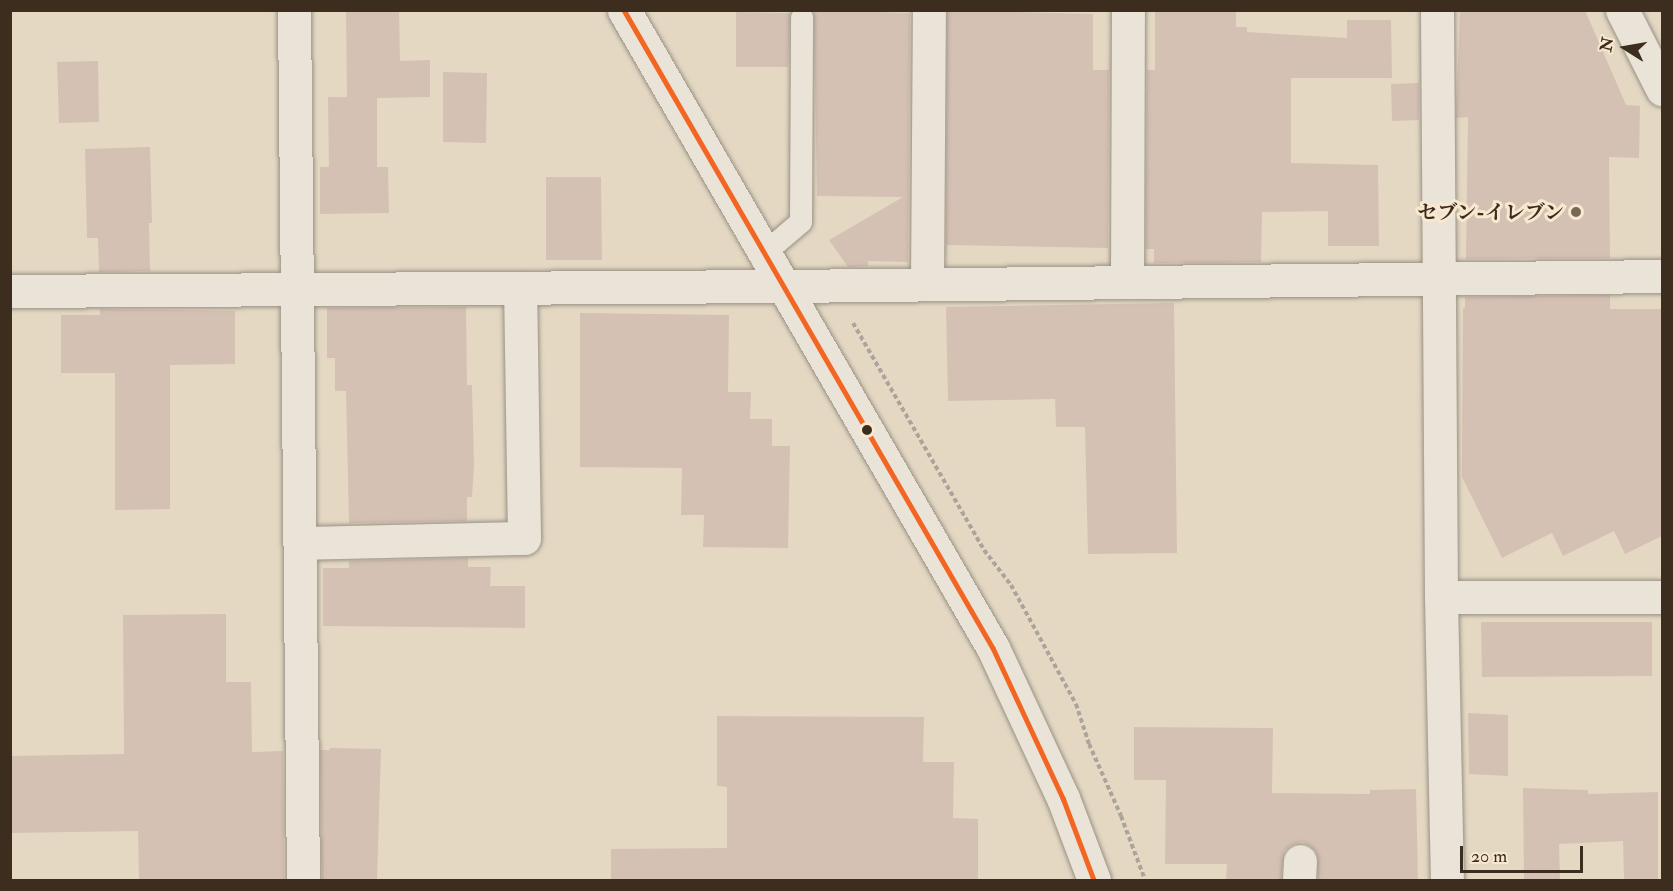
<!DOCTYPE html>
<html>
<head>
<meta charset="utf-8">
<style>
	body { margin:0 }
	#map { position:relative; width:1673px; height:891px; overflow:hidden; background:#e4d8c3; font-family:"IM FELL Double Pica","Noto Serif JP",serif }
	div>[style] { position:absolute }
	.building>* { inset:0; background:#d4c1b4 }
	.path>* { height:4px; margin-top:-2px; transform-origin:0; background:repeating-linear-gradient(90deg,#aba49b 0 4.5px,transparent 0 7.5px) }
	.roads { filter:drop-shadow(0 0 2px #9a9184) drop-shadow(0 0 2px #9a9184) }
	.service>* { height:22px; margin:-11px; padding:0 11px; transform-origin:11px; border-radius:11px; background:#e9e3d8 }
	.minor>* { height:33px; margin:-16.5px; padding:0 16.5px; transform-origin:16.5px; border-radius:16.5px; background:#e9e3d8 }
	.tertiary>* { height:33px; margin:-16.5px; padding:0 16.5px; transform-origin:16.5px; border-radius:16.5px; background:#e9e3d8 }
	.bus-1>* { height:4.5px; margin:-2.25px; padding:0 2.25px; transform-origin:2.25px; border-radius:2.25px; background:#f26522 }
	.dots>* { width:16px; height:16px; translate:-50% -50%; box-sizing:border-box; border:3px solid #f7e8cf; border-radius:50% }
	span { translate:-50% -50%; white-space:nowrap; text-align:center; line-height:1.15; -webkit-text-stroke:6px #f7e8cf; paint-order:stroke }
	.poi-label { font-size:20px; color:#3d2d1e; font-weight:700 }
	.right { translate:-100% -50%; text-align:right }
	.frame { position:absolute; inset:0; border:12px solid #3d2d1e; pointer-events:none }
	.north { position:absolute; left:1595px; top:18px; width:60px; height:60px; -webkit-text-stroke:4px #f7e8cf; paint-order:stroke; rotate:281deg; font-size:16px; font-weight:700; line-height:24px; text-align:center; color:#3d2d1e }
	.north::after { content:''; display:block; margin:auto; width:21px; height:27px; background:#3d2d1e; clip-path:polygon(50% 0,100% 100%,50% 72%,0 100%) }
	.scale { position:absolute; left:1460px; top:846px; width:123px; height:27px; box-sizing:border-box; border:3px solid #3d2d1e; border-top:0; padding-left:8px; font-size:18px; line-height:21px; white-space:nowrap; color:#3d2d1e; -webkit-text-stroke:4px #f7e8cf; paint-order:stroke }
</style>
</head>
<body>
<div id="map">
	<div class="building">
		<i style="clip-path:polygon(346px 10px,399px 10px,400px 61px,430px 60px,430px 97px,377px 98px,377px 167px,388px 167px,389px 213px,320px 214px,320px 167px,329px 167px,328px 97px,347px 97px)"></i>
		<i style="clip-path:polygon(817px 10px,910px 13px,908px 262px,868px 261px,868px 266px,848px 267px,829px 240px,903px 197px,817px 196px,814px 13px)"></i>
		<i style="clip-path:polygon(947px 10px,1093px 14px,1093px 70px,1109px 70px,1108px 248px,946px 245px)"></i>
		<i style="clip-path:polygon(1155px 10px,1236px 10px,1236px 27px,1247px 27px,1247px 32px,1347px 38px,1347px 20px,1391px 20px,1392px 78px,1291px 78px,1291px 163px,1378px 165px,1379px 246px,1328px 246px,1328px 211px,1262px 212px,1261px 262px,1154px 263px,1154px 249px,1146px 249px,1147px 70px,1155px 70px)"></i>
		<i style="clip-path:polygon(1460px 10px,1585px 10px,1626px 105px,1640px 106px,1639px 158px,1609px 157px,1610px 258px,1466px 259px,1468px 117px,1456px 118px)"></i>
		<i style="clip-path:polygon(736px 12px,790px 13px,788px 67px,736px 67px)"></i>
		<i style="clip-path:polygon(98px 61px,99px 122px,59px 123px,57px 62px)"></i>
		<i style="clip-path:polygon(443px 72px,487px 73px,486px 143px,443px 142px)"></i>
		<i style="clip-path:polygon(1419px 83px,1419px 120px,1392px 121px,1391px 84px)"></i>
		<i style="clip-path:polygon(150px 147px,152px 223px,149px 223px,150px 271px,99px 272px,98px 238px,87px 238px,85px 149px)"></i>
		<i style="clip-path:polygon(546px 177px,601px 177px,602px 260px,546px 260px)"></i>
		<i style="clip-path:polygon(1610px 295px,1610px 309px,1662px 309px,1662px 536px,1625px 554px,1614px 531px,1563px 556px,1552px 533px,1502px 558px,1462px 477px,1463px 308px,1465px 308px,1465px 297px)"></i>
		<i style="clip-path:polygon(1174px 303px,1177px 553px,1088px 554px,1085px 427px,1056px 427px,1055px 399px,948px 401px,946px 307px)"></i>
		<i style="clip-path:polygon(466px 307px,467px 385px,472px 385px,474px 464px,472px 497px,467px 497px,467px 521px,349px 523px,346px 391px,335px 391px,335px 358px,327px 358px,327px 308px)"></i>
		<i style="clip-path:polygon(100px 309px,235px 311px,235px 364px,170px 365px,170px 509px,115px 510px,115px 373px,61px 373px,61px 315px,100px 315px)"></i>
		<i style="clip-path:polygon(580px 313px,729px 315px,728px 392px,751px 392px,750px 419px,772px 419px,772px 446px,790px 446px,788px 548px,703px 547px,704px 515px,681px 515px,682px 468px,580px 467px)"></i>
		<i style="clip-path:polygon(468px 558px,468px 567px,491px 567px,490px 586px,525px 586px,525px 628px,323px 626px,323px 568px,349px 568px,349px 561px)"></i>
		<i style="clip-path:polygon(226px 614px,226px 682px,251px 682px,252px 752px,283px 751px,284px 880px,139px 880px,138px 831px,10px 833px,10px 756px,124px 754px,123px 615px)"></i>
		<i style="clip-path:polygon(1481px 622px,1652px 622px,1652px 676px,1482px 677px)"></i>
		<i style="clip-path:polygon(1468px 713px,1508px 715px,1508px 776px,1469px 774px)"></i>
		<i style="clip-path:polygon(717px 716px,924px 717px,923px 762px,954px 762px,953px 818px,978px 819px,978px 880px,611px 880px,611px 849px,727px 848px,727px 787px,717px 786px)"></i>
		<i style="clip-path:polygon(1134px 727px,1273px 728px,1272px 793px,1370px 794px,1370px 790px,1416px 789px,1418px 880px,1318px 880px,1317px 853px,1311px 846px,1302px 842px,1291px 845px,1284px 851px,1281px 880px,1226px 880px,1227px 864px,1165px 864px,1166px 780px,1134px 780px)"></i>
		<i style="clip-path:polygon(330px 748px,381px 749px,377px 880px,322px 880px,320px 750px,330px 750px)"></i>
		<i style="clip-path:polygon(1523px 788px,1588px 790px,1588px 794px,1658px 792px,1658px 880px,1624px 880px,1623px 841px,1559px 844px,1560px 880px,1524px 880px)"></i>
	</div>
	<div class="path">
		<i style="left:853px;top:323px;width:262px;rotate:60deg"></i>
		<i style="left:984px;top:550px;width:44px;rotate:52.4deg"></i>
		<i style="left:1011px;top:585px;width:136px;rotate:61.4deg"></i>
		<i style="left:1076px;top:704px;width:42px;rotate:72deg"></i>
		<i style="left:1089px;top:744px;width:79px;rotate:66deg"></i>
		<i style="left:1121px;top:816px;width:68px;rotate:69.4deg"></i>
	</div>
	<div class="roads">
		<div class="service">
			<i style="left:766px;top:252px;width:46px;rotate:-40.6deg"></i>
			<i style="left:801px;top:222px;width:204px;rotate:-89.7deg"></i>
		</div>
		<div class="minor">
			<i style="left:294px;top:10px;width:870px;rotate:89.41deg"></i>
			<i style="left:1437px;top:10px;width:587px;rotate:89.61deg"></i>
			<i style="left:1441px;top:597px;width:283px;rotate:88.8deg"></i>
			<i style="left:1127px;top:282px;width:272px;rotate:-89.8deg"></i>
			<i style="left:927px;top:284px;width:272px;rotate:-89.6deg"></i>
			<i style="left:10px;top:291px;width:776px;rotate:-0.37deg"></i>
			<i style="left:786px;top:286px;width:876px;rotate:-0.65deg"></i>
			<i style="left:301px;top:543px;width:223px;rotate:-1.3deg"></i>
			<i style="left:524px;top:538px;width:250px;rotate:-90.9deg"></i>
			<i style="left:1441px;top:597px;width:221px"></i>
			<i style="left:1299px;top:880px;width:19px;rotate:-87deg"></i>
		</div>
		<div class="tertiary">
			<i style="left:624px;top:10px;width:737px;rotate:59.96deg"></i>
			<i style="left:993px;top:648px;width:166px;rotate:65deg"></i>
			<i style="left:1063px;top:798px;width:88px;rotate:69.3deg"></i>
			<i style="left:1622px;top:10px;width:89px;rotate:63.1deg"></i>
		</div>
	</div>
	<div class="bus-1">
		<i style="left:624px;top:10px;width:737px;rotate:59.96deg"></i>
		<i style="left:993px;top:648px;width:166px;rotate:65deg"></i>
		<i style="left:1063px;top:798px;width:88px;rotate:69.3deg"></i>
	</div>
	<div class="dots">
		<i style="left:1576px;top:212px;background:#776958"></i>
		<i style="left:867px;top:430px;background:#3d2d1e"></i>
	</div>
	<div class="poi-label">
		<span class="right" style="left:1564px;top:212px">セブン-イレブン</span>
	</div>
	<div class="frame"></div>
	<div class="north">N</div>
	<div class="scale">20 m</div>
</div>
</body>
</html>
